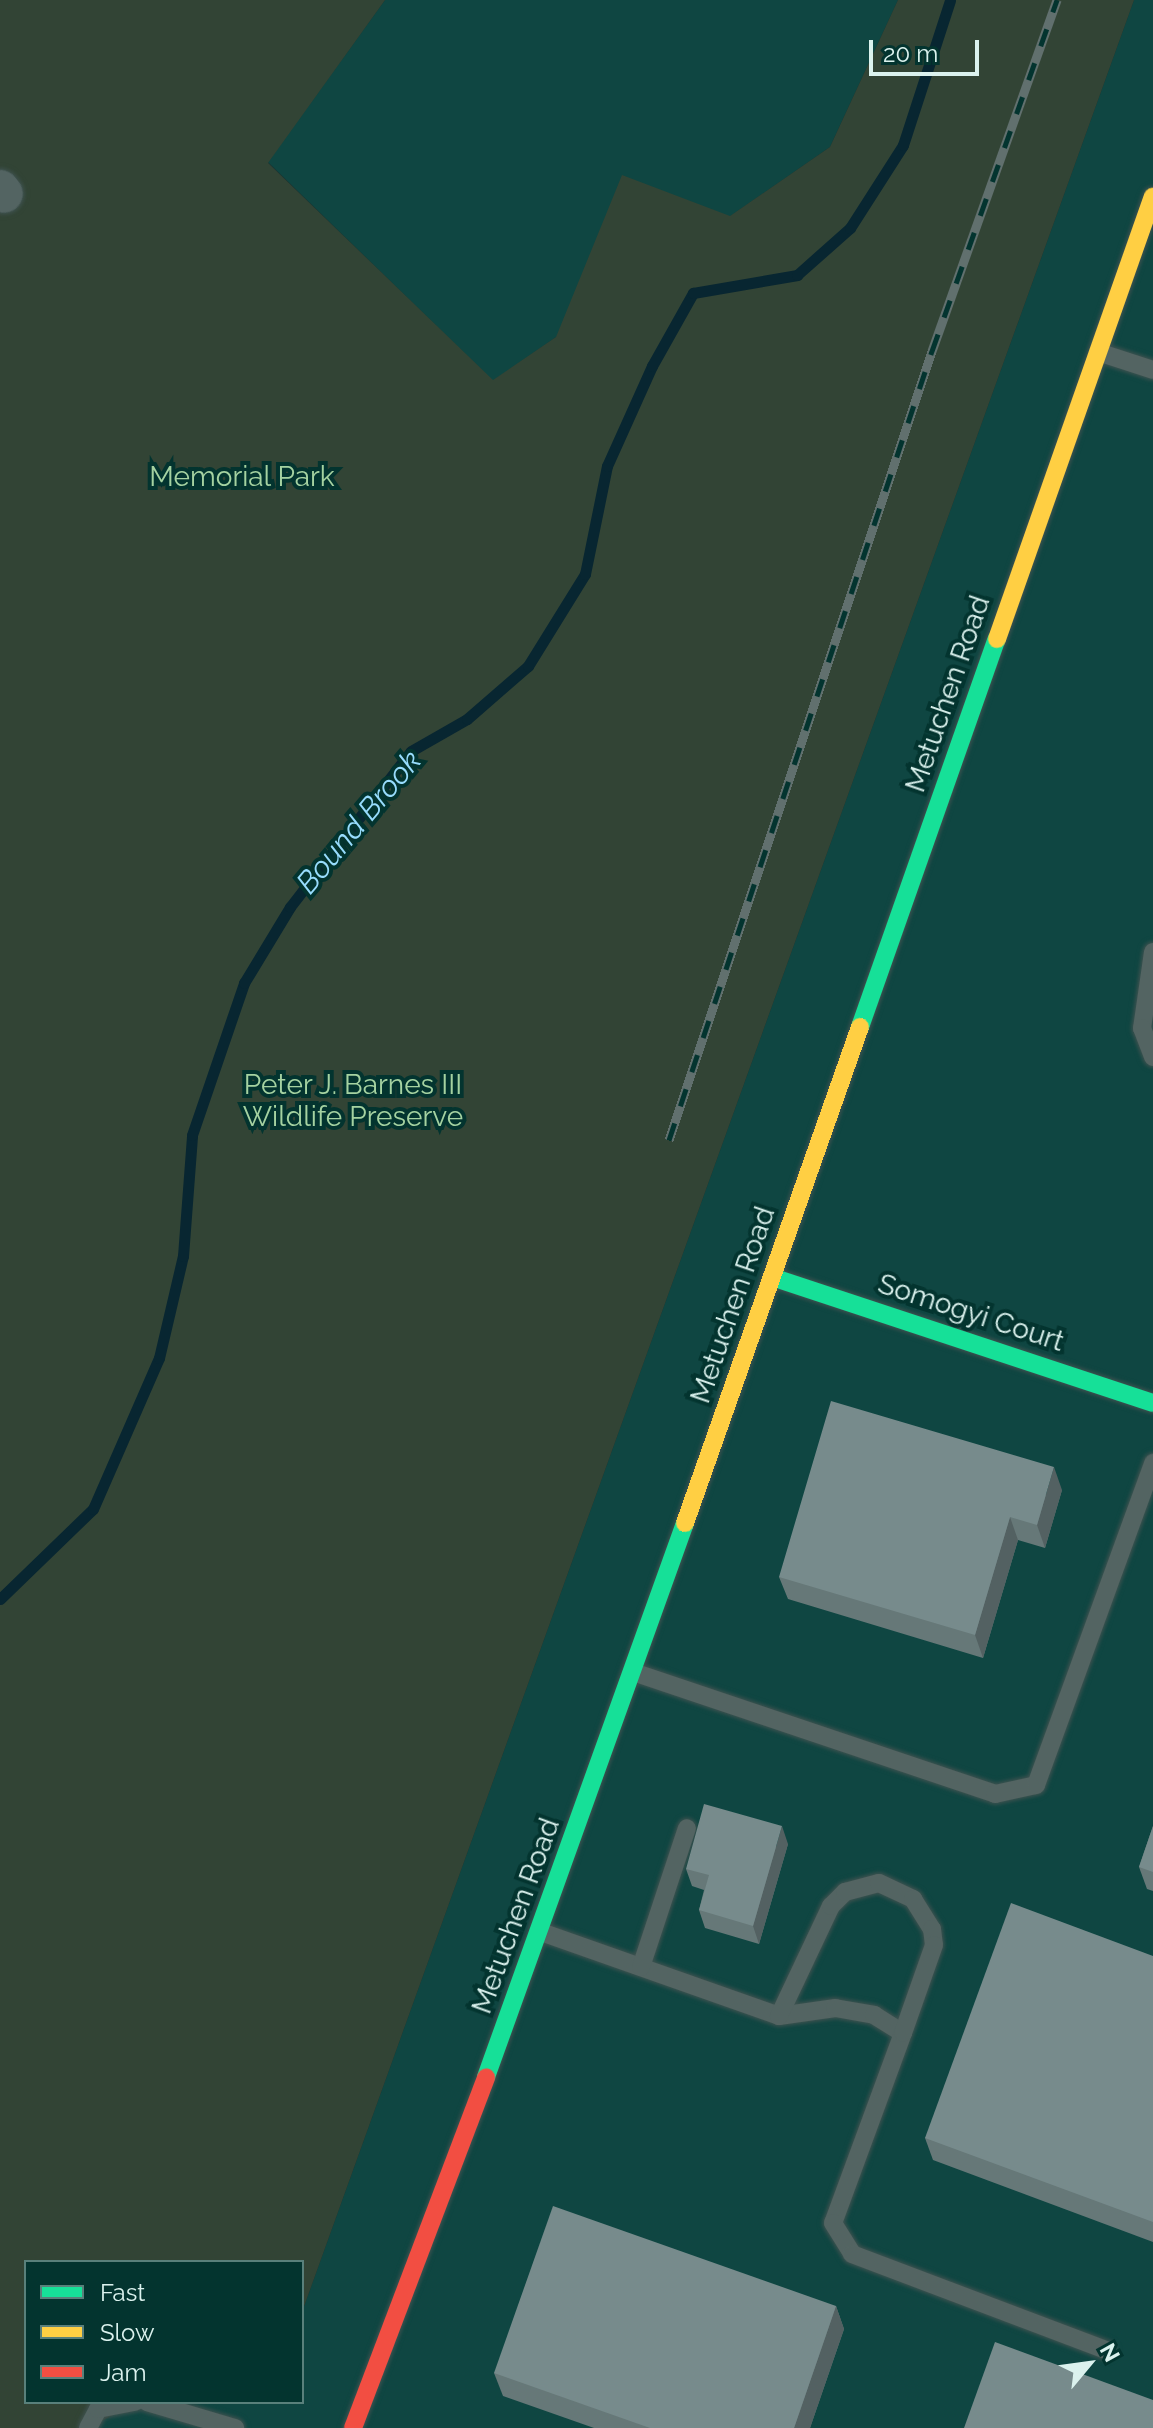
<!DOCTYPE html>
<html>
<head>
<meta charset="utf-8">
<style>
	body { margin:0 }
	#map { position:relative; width:1153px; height:2428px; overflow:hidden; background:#1c3432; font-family:Raleway,sans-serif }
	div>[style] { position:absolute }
	.built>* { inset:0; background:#0f4642 }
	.green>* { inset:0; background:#324435 }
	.stream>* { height:11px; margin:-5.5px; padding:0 5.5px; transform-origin:5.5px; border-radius:5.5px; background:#082631 }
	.roads { filter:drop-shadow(0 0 2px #3f5250) drop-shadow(0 0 2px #3f5250) }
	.lane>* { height:18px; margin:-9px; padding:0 9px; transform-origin:9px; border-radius:9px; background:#536462 }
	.street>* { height:38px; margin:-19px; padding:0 19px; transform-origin:19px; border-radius:19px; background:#536462 }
	.fast>* { height:18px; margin:-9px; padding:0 9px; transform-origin:9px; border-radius:9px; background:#16e098 }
	.slow>* { height:18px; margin:-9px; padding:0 9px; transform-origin:9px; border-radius:9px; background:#ffcf43 }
	.jam>* { height:18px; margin:-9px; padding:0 9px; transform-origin:9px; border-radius:9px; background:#f24e42 }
	.rail>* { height:9px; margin-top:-4.5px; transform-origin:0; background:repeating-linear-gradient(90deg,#03342f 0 18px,#61706e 0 36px); box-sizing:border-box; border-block:2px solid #61706e }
	.wall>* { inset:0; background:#667878 }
	.shaded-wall>* { inset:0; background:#536162 }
	.building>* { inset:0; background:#778b8c }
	span { translate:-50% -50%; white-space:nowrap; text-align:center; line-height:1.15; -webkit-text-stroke:8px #03342f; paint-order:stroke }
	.park-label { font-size:28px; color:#a5d2a1 }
	.street-label { font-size:28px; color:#dbf2ee }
	.water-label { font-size:30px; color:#97dcfd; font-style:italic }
	.legend { position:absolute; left:24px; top:2260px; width:280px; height:144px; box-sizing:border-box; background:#03342f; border:2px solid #59807b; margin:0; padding:10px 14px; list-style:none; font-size:24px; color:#dbf2ee }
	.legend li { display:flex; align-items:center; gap:16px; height:40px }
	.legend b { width:40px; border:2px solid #59807b }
	.north { position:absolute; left:1049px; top:2324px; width:80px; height:80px; -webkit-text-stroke:6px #03342f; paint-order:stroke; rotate:61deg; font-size:22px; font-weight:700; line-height:32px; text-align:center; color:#dbf2ee }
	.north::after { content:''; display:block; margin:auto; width:28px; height:36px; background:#dbf2ee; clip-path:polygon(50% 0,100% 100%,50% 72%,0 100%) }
	.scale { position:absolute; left:869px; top:40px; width:110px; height:36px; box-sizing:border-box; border:4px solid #dbf2ee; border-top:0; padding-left:10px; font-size:24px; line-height:28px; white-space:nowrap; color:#dbf2ee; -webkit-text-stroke:6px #03342f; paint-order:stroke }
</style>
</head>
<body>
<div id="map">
	<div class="built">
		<i style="clip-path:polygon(385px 0,898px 0,830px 147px,493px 381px,268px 162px)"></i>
		<i style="clip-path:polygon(1134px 0,1153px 0,1153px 2428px,88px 2428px,138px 2402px,302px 2402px,302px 2312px)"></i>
	</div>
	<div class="green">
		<i style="clip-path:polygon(0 0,385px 0,268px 163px,493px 380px,556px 337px,622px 175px,730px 216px,830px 147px,898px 0,1134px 0,302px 2312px,302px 2262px,26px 2262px,26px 2402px,138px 2402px,88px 2428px,0 2428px)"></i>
	</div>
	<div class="stream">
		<i style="left:0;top:1599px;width:129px;rotate:-44.1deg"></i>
		<i style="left:93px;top:1509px;width:165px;rotate:-66.4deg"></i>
		<i style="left:159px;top:1358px;width:105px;rotate:-76.8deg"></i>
		<i style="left:183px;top:1256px;width:121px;rotate:-85.7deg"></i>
		<i style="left:192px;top:1135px;width:161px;rotate:-71.1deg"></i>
		<i style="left:244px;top:983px;width:89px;rotate:-58.8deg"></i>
		<i style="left:290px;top:907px;width:197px;rotate:-52.2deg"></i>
		<i style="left:411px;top:751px;width:64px;rotate:-29.7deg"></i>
		<i style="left:467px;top:719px;width:81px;rotate:-41deg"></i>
		<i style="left:528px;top:666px;width:108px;rotate:-58.2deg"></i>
		<i style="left:585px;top:574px;width:110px;rotate:-78.5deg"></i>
		<i style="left:607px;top:466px;width:110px;rotate:-65.8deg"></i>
		<i style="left:652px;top:366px;width:84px;rotate:-60.7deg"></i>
		<i style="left:693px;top:293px;width:106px;rotate:-9.8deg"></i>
		<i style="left:797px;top:275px;width:71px;rotate:-41.6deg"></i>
		<i style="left:850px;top:228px;width:98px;rotate:-57.4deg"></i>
		<i style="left:903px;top:145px;width:152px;rotate:-72deg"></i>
	</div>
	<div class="roads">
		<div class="lane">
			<i style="left:1098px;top:352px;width:58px;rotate:18.1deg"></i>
			<i style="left:1153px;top:952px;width:77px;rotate:98.2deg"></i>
			<i style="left:1142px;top:1028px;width:31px;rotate:69deg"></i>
			<i style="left:633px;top:1672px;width:382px;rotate:18.6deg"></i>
			<i style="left:995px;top:1794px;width:42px;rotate:-12.4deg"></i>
			<i style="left:1036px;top:1785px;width:343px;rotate:-70deg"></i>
			<i style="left:541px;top:1932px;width:252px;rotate:19.4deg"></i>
			<i style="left:779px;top:2016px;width:57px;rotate:-8.1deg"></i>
			<i style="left:835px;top:2008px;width:40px;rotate:10deg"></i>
			<i style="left:874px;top:2015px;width:34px;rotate:32deg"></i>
			<i style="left:903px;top:2033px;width:202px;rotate:110.2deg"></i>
			<i style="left:833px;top:2223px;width:36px;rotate:58deg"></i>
			<i style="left:852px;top:2254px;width:272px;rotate:20.7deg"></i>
			<i style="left:641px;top:1967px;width:146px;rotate:-71.7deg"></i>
			<i style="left:779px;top:2016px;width:122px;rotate:-64.7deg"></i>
			<i style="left:831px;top:1906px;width:20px;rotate:-45deg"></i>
			<i style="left:845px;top:1892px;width:35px;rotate:-15deg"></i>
			<i style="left:879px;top:1883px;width:38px;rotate:25deg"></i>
			<i style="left:913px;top:1899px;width:36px;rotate:58deg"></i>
			<i style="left:932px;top:1929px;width:16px;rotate:83deg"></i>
			<i style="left:934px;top:1945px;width:93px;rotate:109.4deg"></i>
			<i style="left:147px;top:2402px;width:92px;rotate:16.5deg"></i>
			<i style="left:88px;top:2428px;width:21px;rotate:-62deg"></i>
			<i style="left:98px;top:2409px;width:38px;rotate:-11deg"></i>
		</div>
		<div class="street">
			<i style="left:0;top:189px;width:6px;rotate:51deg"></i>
		</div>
		<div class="fast">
			<i style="left:860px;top:1027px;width:411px;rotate:-70.6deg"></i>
			<i style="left:772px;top:1277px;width:401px;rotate:18.3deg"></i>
			<i style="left:486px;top:2077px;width:589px;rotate:-70.24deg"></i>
		</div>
		<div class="slow">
			<i style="left:997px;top:639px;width:469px;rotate:-70.6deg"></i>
			<i style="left:685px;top:1523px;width:526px;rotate:-70.57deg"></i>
		</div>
		<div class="jam">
			<i style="left:353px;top:2428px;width:375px;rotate:-69.2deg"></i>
		</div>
	</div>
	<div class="rail">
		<i style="left:669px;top:1140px;width:832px;rotate:-71.57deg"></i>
		<i style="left:932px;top:351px;width:373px;rotate:-70.4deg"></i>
	</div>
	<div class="wall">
		<i style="clip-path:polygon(1062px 1490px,1045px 1548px,1018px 1540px,983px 1658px,788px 1599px,779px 1577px)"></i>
		<i style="clip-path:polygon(1153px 1826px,1153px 1891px,1147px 1889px,1139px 1867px)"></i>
		<i style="clip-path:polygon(788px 1844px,759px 1944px,705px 1928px,699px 1910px,704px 1890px,692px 1886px,686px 1869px)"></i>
		<i style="clip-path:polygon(1153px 1956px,1153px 2242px,933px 2160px,925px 2138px)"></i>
		<i style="clip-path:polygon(836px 2306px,844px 2329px,810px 2428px,594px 2428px,503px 2396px,494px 2373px)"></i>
	</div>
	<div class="shaded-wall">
		<i style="clip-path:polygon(1054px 1467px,1062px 1490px,1045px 1548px,1037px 1525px)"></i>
		<i style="clip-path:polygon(1010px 1517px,1018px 1540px,983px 1658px,975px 1635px)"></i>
		<i style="clip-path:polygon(782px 1826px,788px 1844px,759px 1944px,753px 1926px)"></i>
		<i style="clip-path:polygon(836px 2306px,844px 2329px,810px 2428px,794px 2428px)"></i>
	</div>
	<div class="building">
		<i style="clip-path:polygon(831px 1401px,1054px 1467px,1037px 1525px,1010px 1517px,975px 1635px,779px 1577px)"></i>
		<i style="clip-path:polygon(704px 1804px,782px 1826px,753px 1926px,699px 1910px,709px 1875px,686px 1869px)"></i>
		<i style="clip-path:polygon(1153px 1826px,1153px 1872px,1139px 1867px)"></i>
		<i style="clip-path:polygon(1011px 1903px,1153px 1956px,1153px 2222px,925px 2138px)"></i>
		<i style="clip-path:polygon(553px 2206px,836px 2306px,794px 2428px,650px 2428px,494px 2373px)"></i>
		<i style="clip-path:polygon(995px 2342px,1153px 2400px,1153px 2428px,964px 2428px)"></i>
	</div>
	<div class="park-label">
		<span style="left:242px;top:477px">Memorial Park</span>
		<span style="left:353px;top:1101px">Peter J. Barnes III<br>Wildlife Preserve</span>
	</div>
	<div class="street-label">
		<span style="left:948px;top:694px;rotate:-71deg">Metuchen Road</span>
		<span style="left:733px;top:1305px;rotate:-71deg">Metuchen Road</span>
		<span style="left:971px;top:1313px;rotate:18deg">Somogyi Court</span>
		<span style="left:516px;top:1916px;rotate:-70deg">Metuchen Road</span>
	</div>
	<div class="water-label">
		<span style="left:359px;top:822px;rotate:-50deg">Bound Brook</span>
	</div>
	<ul class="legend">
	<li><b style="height:10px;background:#16e098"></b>Fast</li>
	<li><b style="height:10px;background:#ffcf43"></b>Slow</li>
	<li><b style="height:10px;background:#f24e42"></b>Jam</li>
	</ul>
	<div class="north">N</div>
	<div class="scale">20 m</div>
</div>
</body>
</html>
